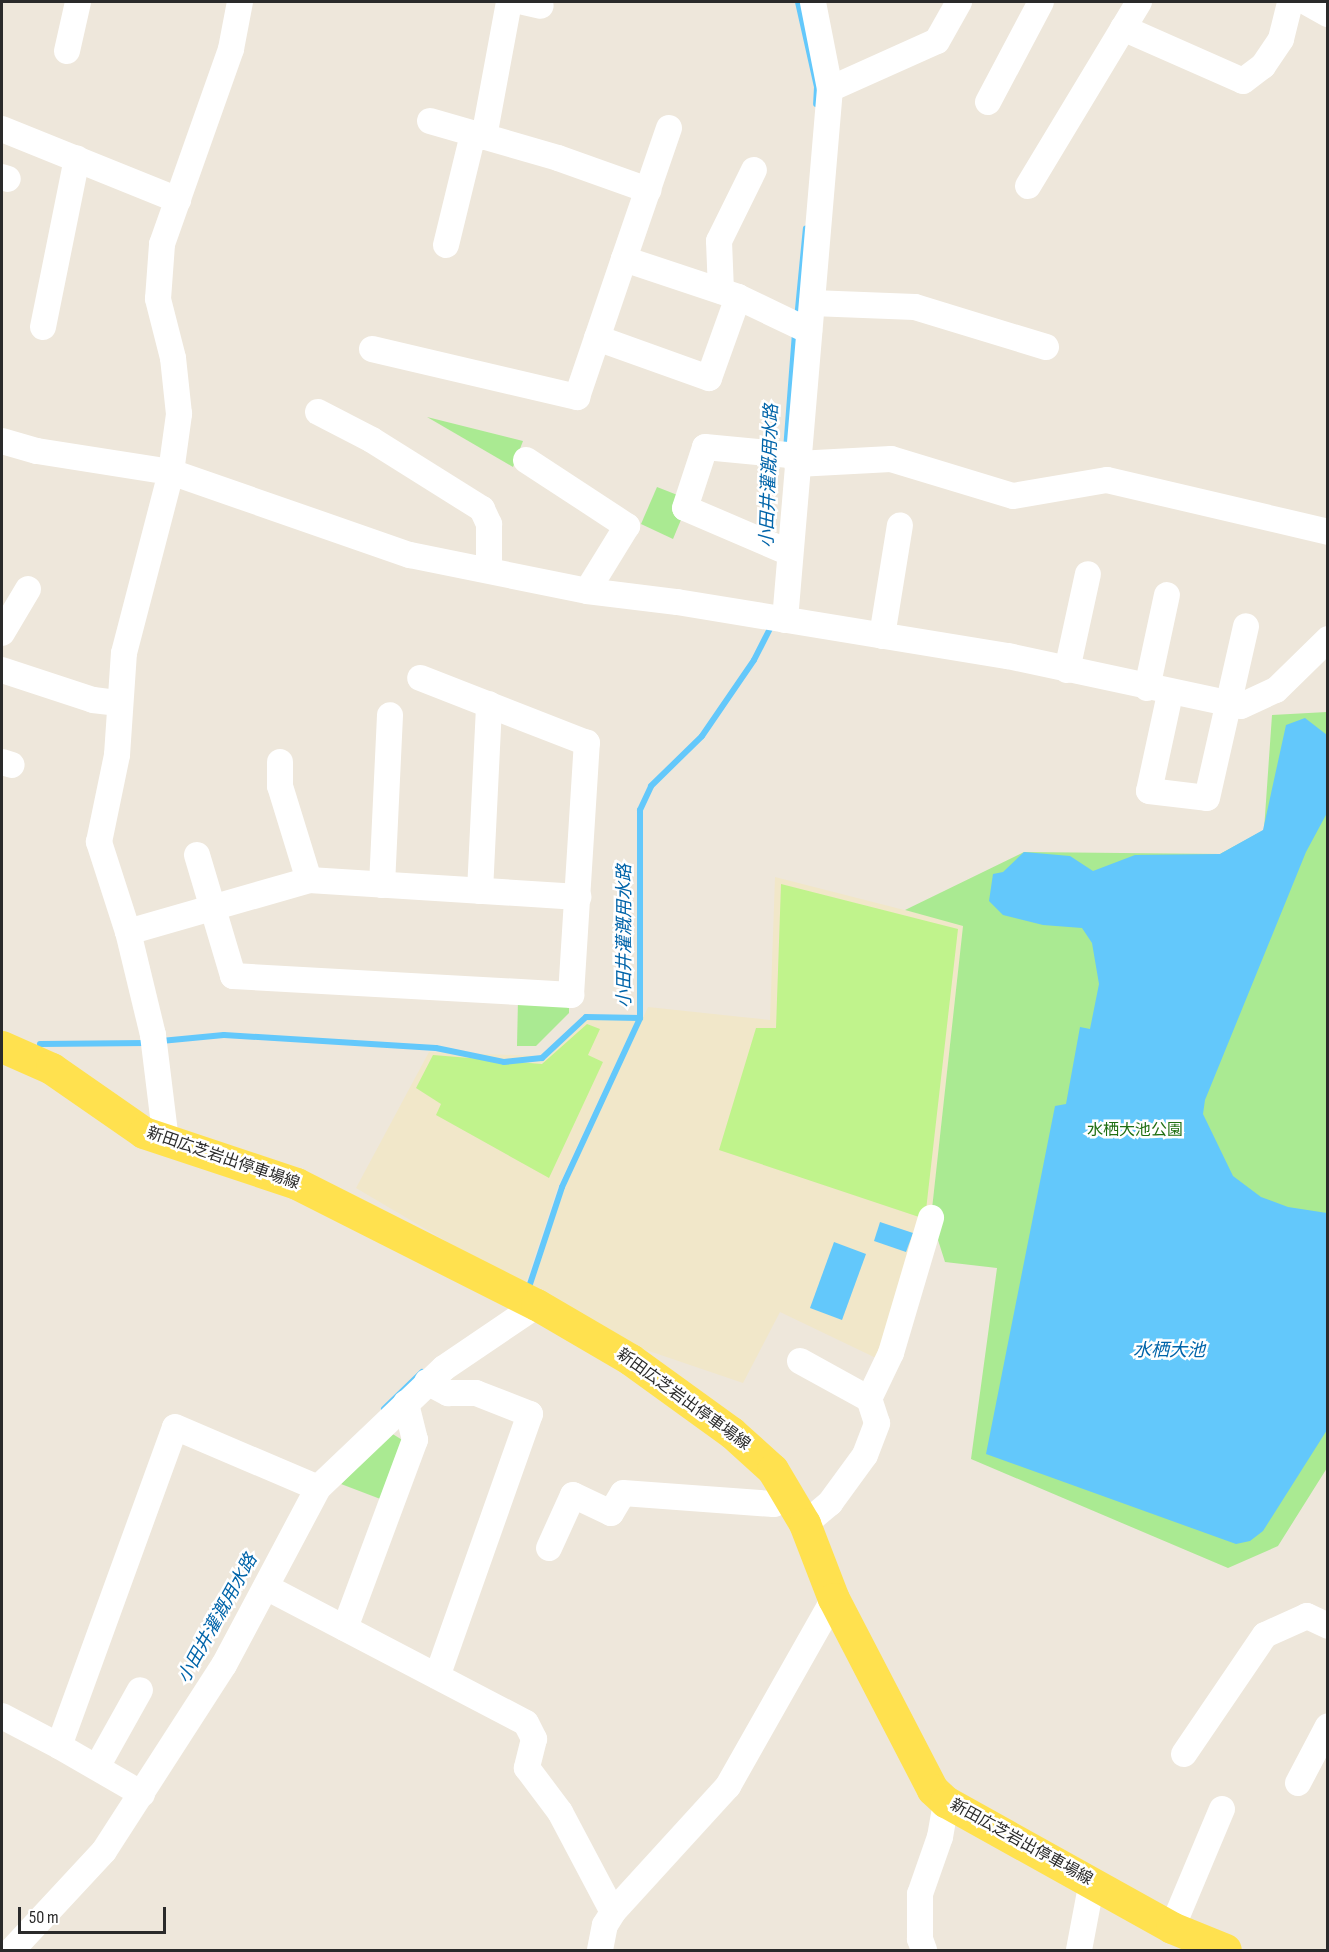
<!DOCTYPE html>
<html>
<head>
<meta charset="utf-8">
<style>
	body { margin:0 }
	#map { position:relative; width:1329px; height:1952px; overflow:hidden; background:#eee7db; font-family:"Sofia Sans Condensed","Noto Sans JP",sans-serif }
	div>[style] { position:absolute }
	.education>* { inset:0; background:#f1e7c9 }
	.green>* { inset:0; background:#aaea92 }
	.pitch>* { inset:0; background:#c0f38c }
	.water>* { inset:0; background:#63c8fb }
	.stream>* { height:6px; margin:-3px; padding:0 3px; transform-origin:3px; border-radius:3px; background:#63c8fb }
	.minor>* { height:26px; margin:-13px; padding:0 13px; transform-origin:13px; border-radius:13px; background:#fff }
	.major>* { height:32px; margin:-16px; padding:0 16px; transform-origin:16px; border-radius:16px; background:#ffe14f }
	span { translate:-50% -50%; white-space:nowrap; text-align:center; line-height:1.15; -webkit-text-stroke:5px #fff; paint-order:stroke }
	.park-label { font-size:16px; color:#206f13 }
	.street-label { font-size:16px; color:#2a2a2a }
	.water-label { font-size:18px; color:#0064a9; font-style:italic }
	.frame { position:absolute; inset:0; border:3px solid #2a2a2a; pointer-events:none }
	.scale { position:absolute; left:18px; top:1907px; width:148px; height:27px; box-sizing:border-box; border:3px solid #2a2a2a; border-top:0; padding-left:8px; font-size:18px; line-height:21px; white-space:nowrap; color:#2a2a2a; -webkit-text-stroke:4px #fff; paint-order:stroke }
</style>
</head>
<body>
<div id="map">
	<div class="education">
		<i style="clip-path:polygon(775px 877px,963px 925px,931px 1218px,876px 1358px,780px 1312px,743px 1383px,646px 1350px,532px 1286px,562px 1191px,648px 1007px,770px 1020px)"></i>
		<i style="clip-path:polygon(583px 1018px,636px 1020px,557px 1189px,526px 1282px,461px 1250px,356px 1188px,429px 1052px,540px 1056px)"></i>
	</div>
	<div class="green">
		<i style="clip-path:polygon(427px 417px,523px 441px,513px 467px)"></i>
		<i style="clip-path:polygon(657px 487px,680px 496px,683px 515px,673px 539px,641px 524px)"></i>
		<i style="clip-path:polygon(1327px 712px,1327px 1468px,1278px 1546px,1228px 1568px,971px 1459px,997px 1268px,945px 1262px,931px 1218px,963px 926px,905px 910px,1024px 852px,1220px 854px,1264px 830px,1272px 715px)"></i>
		<i style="clip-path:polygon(518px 1000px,569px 1002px,569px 1013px,536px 1046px,517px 1046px)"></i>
		<i style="clip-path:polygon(391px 1433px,404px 1441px,383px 1500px,341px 1484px)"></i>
	</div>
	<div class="pitch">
		<i style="clip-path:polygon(781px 884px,958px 929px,925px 1219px,719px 1150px,756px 1028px,776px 1028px)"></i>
		<i style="clip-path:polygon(587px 1024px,600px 1029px,588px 1055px,603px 1062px,549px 1178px,436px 1115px,441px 1104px,416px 1088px,433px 1055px,542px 1064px)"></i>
	</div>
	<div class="water">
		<i style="clip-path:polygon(1305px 718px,1327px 735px,1327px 813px,1306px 852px,1205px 1100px,1203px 1114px,1233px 1176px,1261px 1197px,1288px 1207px,1327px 1213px,1327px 1430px,1263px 1531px,1250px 1541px,1236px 1544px,986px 1454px,1055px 1106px,1066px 1104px,1080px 1027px,1090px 1029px,1099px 984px,1092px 943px,1082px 928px,1043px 925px,1003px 915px,989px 901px,993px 874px,1003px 872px,1024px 852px,1070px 856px,1093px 871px,1135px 855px,1220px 854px,1263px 830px,1286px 725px)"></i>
		<i style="clip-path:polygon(880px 1222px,913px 1233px,906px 1252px,874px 1241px)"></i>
		<i style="clip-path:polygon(834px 1242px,866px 1254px,842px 1320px,810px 1308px)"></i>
	</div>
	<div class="stream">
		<i style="left:798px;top:2px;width:87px;rotate:77.4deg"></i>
		<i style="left:817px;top:87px;width:17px;rotate:93deg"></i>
		<i style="left:797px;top:319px;width:91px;rotate:-84.4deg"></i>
		<i style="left:786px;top:450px;width:118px;rotate:-85.6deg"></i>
		<i style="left:161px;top:1041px;width:63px;rotate:-5.4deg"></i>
		<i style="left:224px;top:1035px;width:212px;rotate:3.5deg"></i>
		<i style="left:436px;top:1048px;width:69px;rotate:11.6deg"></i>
		<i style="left:504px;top:1062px;width:38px;rotate:-6deg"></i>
		<i style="left:542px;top:1058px;width:60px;rotate:-43deg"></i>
		<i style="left:586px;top:1017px;width:54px;rotate:1.1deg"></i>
		<i style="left:40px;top:1044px;width:107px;rotate:-0.5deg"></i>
		<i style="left:530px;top:1284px;width:102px;rotate:-71.7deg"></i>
		<i style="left:562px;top:1187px;width:186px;rotate:-65.2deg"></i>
		<i style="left:640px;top:1018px;width:208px;rotate:-90deg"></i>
		<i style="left:640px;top:810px;width:26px;rotate:-65deg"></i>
		<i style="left:651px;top:786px;width:71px;rotate:-44.4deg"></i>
		<i style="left:702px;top:736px;width:92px;rotate:-55.6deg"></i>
		<i style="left:754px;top:660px;width:39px;rotate:-63deg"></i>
		<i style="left:384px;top:1409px;width:53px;rotate:-44.2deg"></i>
	</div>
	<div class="minor">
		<i style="left:524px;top:2px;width:17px;rotate:13deg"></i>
		<i style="left:1306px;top:2px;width:25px;rotate:29deg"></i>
		<i style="left:1123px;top:28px;width:131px;rotate:23.8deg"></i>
		<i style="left:1243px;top:81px;width:25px;rotate:-37deg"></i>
		<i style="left:1263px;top:66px;width:32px;rotate:-56deg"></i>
		<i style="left:1281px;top:39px;width:38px;rotate:-76deg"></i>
		<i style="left:67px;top:51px;width:50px;rotate:-77.3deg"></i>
		<i style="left:830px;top:89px;width:117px;rotate:-24.2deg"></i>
		<i style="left:937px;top:41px;width:45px;rotate:-60.6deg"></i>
		<i style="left:988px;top:102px;width:113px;rotate:-62.1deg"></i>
		<i style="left:430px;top:121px;width:133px;rotate:16.1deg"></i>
		<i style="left:558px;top:158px;width:96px;rotate:19.6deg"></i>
		<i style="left:669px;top:128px;width:139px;rotate:109deg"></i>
		<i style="left:624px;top:259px;width:120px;rotate:18.4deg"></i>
		<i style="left:738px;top:297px;width:79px;rotate:25.6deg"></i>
		<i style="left:2px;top:129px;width:190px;rotate:22deg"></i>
		<i style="left:484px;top:137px;width:137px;rotate:-79.5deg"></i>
		<i style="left:2px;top:177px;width:6px;rotate:18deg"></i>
		<i style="left:1028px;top:186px;width:215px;rotate:-58.9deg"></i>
		<i style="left:446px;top:245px;width:114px;rotate:-76.3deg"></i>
		<i style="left:721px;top:291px;width:50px;rotate:-92.3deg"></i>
		<i style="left:719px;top:241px;width:79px;rotate:-63.8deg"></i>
		<i style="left:812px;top:303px;width:103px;rotate:2.2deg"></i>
		<i style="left:915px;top:307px;width:137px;rotate:17deg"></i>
		<i style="left:43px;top:327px;width:172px;rotate:-78.6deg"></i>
		<i style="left:597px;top:338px;width:119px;rotate:19.7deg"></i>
		<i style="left:709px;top:378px;width:86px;rotate:-70.3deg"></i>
		<i style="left:372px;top:349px;width:211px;rotate:13.2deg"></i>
		<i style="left:577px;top:397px;width:146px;rotate:-71.2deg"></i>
		<i style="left:318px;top:412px;width:61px;rotate:27.4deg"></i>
		<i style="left:372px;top:440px;width:130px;rotate:32.1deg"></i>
		<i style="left:482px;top:509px;width:17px;rotate:65deg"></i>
		<i style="left:489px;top:524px;width:46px;rotate:90deg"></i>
		<i style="left:2px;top:441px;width:36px;rotate:16deg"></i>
		<i style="left:37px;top:451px;width:136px;rotate:8.9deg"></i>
		<i style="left:171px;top:472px;width:253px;rotate:19.2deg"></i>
		<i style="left:410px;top:555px;width:181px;rotate:11.5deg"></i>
		<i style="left:587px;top:591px;width:91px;rotate:7deg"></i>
		<i style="left:677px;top:602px;width:335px;rotate:9.3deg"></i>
		<i style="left:1008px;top:656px;width:238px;rotate:12.1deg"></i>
		<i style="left:1241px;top:706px;width:38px;rotate:-25deg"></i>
		<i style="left:1276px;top:690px;width:73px;rotate:-44.4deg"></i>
		<i style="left:526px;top:460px;width:121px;rotate:33.2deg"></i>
		<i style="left:627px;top:526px;width:76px;rotate:121.6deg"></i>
		<i style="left:797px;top:464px;width:94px;rotate:-3deg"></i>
		<i style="left:891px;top:459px;width:127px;rotate:16.9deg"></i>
		<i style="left:1013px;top:496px;width:95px;rotate:-9.7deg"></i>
		<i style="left:1107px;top:480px;width:227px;rotate:13.2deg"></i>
		<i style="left:790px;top:553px;width:114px;rotate:-156.8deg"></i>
		<i style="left:685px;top:508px;width:64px;rotate:-71.8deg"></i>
		<i style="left:705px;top:447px;width:93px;rotate:5.5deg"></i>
		<i style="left:785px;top:620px;width:533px;rotate:-85.16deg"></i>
		<i style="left:830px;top:89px;width:89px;rotate:-101.1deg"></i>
		<i style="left:2px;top:633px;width:51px;rotate:-59.4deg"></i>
		<i style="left:882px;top:636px;width:112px;rotate:-80.8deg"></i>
		<i style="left:2px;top:670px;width:96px;rotate:18.2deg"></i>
		<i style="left:93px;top:700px;width:26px;rotate:7deg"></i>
		<i style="left:1067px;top:670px;width:98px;rotate:-77.7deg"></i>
		<i style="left:1147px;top:688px;width:95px;rotate:-77.9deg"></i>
		<i style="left:1170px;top:694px;width:99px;rotate:102.2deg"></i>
		<i style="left:1149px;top:791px;width:58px;rotate:6.9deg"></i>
		<i style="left:1207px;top:798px;width:176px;rotate:-77.2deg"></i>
		<i style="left:2px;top:762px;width:10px;rotate:17deg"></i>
		<i style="left:280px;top:762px;width:24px;rotate:90deg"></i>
		<i style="left:280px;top:786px;width:98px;rotate:72.9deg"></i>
		<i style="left:197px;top:855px;width:126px;rotate:73.4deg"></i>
		<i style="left:233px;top:976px;width:339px;rotate:3.2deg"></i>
		<i style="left:571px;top:995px;width:253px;rotate:-86.4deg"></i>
		<i style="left:587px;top:743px;width:179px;rotate:-158.7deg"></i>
		<i style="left:382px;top:885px;width:170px;rotate:-87.3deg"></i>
		<i style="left:480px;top:891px;width:187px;rotate:-87.2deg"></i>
		<i style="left:128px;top:932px;width:188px;rotate:-16deg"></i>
		<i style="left:309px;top:880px;width:270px;rotate:3.6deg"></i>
		<i style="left:166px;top:1141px;width:107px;rotate:-97deg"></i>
		<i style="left:153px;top:1035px;width:106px;rotate:-103.6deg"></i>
		<i style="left:128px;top:932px;width:95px;rotate:-107.9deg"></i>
		<i style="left:99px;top:842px;width:89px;rotate:-78.3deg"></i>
		<i style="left:117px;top:755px;width:102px;rotate:-86.1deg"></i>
		<i style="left:124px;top:653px;width:187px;rotate:-75.4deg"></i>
		<i style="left:171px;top:472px;width:59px;rotate:-82.1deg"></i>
		<i style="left:179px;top:414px;width:56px;rotate:-96.1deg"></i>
		<i style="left:173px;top:358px;width:61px;rotate:-104.3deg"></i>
		<i style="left:158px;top:299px;width:55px;rotate:-85.8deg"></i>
		<i style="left:162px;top:244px;width:207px;rotate:-70.5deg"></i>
		<i style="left:231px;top:49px;width:48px;rotate:-79.2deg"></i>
		<i style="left:800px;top:1361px;width:79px;rotate:28.8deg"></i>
		<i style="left:427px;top:1382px;width:24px;rotate:28deg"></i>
		<i style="left:448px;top:1393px;width:28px"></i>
		<i style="left:476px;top:1393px;width:58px;rotate:21.3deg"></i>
		<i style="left:530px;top:1414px;width:278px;rotate:109.5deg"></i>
		<i style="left:805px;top:1524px;width:33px;rotate:-40deg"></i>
		<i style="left:830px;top:1503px;width:59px;rotate:-53.9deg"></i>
		<i style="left:865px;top:1455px;width:34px;rotate:-69deg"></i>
		<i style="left:877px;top:1423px;width:25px;rotate:-108deg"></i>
		<i style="left:869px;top:1399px;width:51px;rotate:-64.4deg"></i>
		<i style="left:891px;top:1353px;width:141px;rotate:-73.5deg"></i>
		<i style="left:549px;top:1548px;width:58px;rotate:-65.6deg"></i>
		<i style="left:573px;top:1495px;width:42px;rotate:25.3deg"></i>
		<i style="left:611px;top:1513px;width:23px;rotate:-59deg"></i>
		<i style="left:623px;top:1493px;width:151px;rotate:4.2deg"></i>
		<i style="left:774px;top:1504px;width:17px;rotate:-24deg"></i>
		<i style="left:266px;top:1587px;width:293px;rotate:27.6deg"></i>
		<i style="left:526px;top:1723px;width:18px;rotate:63deg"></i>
		<i style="left:534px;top:1739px;width:30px;rotate:104deg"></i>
		<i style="left:527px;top:1768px;width:55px;rotate:53.1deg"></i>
		<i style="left:560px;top:1812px;width:113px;rotate:62.1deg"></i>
		<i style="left:345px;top:1628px;width:201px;rotate:-69.6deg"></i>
		<i style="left:415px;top:1440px;width:38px;rotate:-104deg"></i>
		<i style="left:2px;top:1716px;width:64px;rotate:27.8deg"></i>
		<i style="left:59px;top:1746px;width:339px;rotate:-70deg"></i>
		<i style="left:175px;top:1427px;width:155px;rotate:23.1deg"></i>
		<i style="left:59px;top:1746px;width:96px;rotate:30deg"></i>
		<i style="left:1184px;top:1754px;width:144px;rotate:-55.8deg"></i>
		<i style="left:1265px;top:1635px;width:46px;rotate:-24.3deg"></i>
		<i style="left:1307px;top:1616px;width:23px;rotate:25deg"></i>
		<i style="left:97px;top:1767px;width:88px;rotate:-60.8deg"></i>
		<i style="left:1298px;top:1783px;width:64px;rotate:-62.2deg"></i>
		<i style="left:1172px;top:1928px;width:129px;rotate:-67.2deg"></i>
		<i style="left:12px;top:1950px;width:135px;rotate:-47.1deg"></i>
		<i style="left:104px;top:1851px;width:221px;rotate:-57.2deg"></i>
		<i style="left:224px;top:1665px;width:200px;rotate:-62deg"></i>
		<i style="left:318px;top:1488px;width:174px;rotate:-43.6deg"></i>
		<i style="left:444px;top:1368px;width:112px;rotate:-34.1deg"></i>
		<i style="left:600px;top:1950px;width:25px;rotate:-79deg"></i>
		<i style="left:605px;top:1925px;width:15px;rotate:-58deg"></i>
		<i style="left:613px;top:1912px;width:171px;rotate:-47.6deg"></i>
		<i style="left:728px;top:1786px;width:215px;rotate:-60.5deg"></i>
		<i style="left:924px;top:1950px;width:12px;rotate:-110deg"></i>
		<i style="left:920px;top:1939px;width:45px;rotate:-90deg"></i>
		<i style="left:920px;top:1894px;width:60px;rotate:-70.7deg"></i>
		<i style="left:940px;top:1837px;width:36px;rotate:-80deg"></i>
		<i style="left:1079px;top:1950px;width:70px;rotate:-79.3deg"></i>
	</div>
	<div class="major">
		<i style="left:2px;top:1047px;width:55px;rotate:23.7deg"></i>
		<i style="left:52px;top:1069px;width:112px;rotate:34.8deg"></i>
		<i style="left:144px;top:1133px;width:161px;rotate:18.4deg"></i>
		<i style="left:297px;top:1184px;width:269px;rotate:26.8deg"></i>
		<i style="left:537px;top:1305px;width:109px;rotate:30.3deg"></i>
		<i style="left:631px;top:1360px;width:125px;rotate:35.9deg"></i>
		<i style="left:732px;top:1433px;width:55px;rotate:42.1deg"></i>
		<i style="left:773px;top:1470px;width:63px;rotate:59.3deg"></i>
		<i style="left:805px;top:1524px;width:80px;rotate:68.9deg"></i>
		<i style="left:834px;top:1599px;width:215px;rotate:62.6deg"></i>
		<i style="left:933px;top:1790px;width:18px;rotate:43deg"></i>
		<i style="left:946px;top:1802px;width:259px;rotate:29.1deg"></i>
		<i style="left:1172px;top:1928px;width:58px;rotate:22.2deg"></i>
	</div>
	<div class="park-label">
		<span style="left:1135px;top:1131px">水栖大池公園</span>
	</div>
	<div class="street-label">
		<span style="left:223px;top:1159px;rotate:19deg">新田広芝岩出停車場線</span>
		<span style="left:683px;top:1400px;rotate:36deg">新田広芝岩出停車場線</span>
		<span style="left:1021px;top:1843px;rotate:29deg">新田広芝岩出停車場線</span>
	</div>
	<div class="water-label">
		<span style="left:770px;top:476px;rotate:-88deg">小田井灌漑用水路</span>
		<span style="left:625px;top:936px;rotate:-90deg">小田井灌漑用水路</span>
		<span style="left:1169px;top:1351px">水栖大池</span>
		<span style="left:218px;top:1619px;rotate:-61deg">小田井灌漑用水路</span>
	</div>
	<div class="frame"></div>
	<div class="scale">50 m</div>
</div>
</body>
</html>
